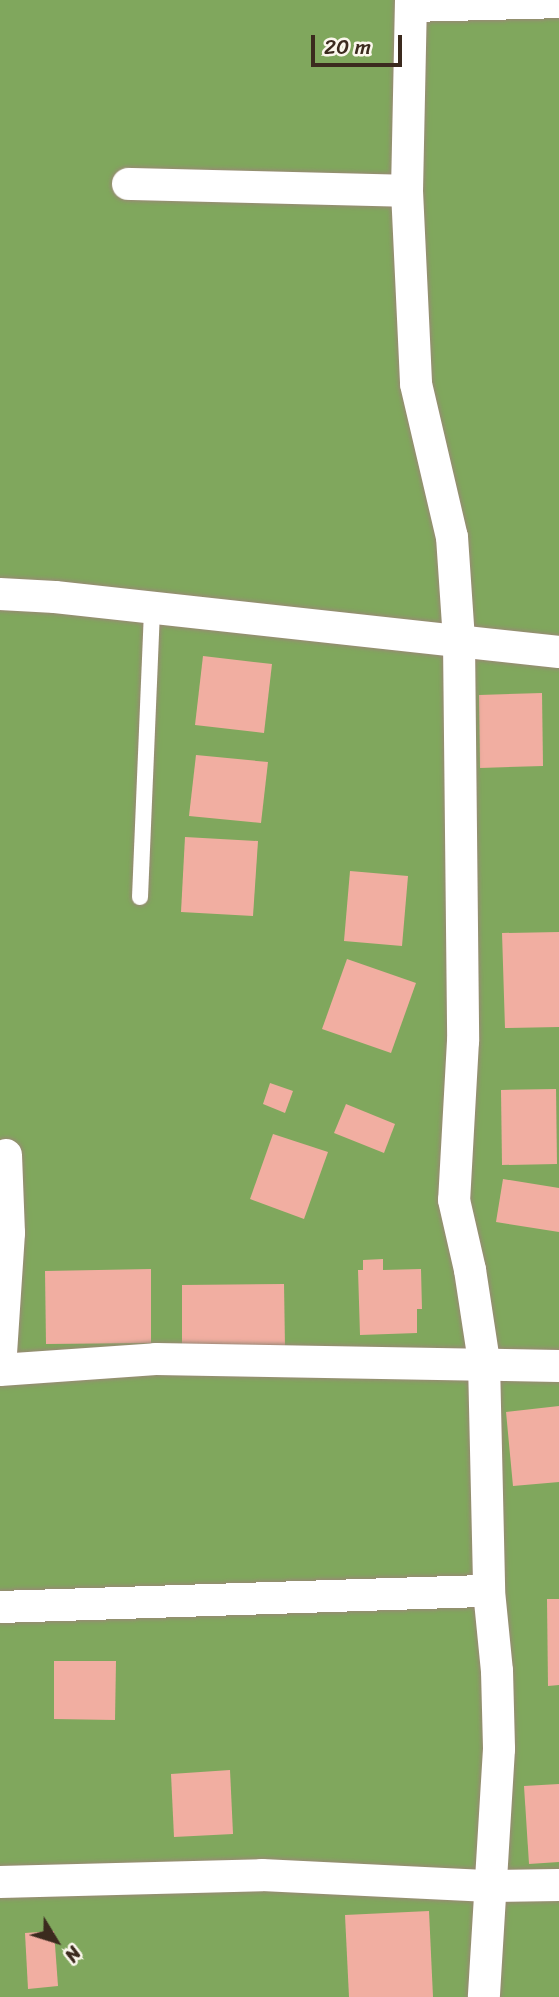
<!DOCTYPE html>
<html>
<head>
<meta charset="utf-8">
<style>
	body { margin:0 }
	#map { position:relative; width:559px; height:1997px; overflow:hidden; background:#f7e5cf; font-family:Sriracha,sans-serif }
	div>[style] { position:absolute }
	.forest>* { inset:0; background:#80a75d }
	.building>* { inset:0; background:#f1aea1 }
	.roads { filter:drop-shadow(0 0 2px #998876) drop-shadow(0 0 2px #998876) }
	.service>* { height:16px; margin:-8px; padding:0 8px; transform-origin:8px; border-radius:8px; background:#fff }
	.minor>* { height:32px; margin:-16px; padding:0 16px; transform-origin:16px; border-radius:16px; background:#fff }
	span { translate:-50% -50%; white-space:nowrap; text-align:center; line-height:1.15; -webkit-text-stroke:7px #fbf7ec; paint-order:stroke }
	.north { position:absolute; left:21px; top:1906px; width:70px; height:70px; -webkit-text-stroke:5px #fbf7ec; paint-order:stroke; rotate:128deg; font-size:19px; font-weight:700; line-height:28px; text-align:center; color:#3b2a1e }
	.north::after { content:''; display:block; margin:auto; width:24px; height:32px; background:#3b2a1e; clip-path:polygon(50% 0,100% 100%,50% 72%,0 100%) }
	.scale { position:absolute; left:311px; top:35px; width:91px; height:32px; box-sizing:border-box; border:4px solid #3b2a1e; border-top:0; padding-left:9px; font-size:21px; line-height:24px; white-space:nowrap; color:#3b2a1e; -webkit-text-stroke:5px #fbf7ec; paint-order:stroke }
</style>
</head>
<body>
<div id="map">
	<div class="forest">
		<i style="clip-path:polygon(0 0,559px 0,559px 1997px,0 1997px)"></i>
	</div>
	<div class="building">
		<i style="clip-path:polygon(203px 656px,272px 664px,264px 733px,195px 725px)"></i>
		<i style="clip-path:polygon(542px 693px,543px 766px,480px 768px,479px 695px)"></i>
		<i style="clip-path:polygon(196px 755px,268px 762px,261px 823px,189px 816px)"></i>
		<i style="clip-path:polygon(185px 837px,258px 841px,253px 916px,181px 912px)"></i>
		<i style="clip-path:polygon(350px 871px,408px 876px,402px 946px,344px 941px)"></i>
		<i style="clip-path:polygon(559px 932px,559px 1027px,505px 1028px,502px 933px)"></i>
		<i style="clip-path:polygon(347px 959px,416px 983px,391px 1053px,322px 1029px)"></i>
		<i style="clip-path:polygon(270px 1083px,293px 1091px,285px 1113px,263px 1104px)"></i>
		<i style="clip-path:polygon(556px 1089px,557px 1164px,502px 1165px,501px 1090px)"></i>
		<i style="clip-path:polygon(346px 1104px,395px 1124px,384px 1153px,334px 1133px)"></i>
		<i style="clip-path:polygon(273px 1134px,328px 1152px,304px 1219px,250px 1199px)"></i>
		<i style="clip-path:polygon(503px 1179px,559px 1188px,559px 1232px,496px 1222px)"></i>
		<i style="clip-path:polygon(383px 1259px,383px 1270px,421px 1269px,422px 1309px,417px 1309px,417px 1333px,360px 1335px,358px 1270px,363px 1270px,363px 1260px)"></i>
		<i style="clip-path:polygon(151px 1269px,151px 1343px,46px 1344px,45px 1271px)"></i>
		<i style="clip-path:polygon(284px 1284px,285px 1347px,182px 1348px,182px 1285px)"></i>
		<i style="clip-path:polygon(559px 1406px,559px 1482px,513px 1486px,506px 1412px)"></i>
		<i style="clip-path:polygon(547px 1599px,559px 1599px,559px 1685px,548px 1686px)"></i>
		<i style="clip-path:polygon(54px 1661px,116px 1661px,115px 1720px,54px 1719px)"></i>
		<i style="clip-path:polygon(230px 1770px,233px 1834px,174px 1837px,171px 1774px)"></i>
		<i style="clip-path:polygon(559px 1784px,559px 1862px,529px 1864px,524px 1786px)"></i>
		<i style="clip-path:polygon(429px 1911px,433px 1997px,349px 1997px,345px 1915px)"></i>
		<i style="clip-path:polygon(54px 1931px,58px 1986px,28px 1989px,25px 1933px)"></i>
	</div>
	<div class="roads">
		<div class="service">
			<i style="left:140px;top:897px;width:290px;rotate:-87.6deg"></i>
		</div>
		<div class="minor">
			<i style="left:411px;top:0;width:191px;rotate:91.2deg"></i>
			<i style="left:407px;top:191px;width:193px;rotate:87.3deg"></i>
			<i style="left:416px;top:384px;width:157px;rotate:76.8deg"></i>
			<i style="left:452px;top:537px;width:104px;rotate:86.1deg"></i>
			<i style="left:459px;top:641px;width:400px;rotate:89.4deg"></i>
			<i style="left:463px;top:1041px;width:159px;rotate:93.2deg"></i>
			<i style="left:454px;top:1200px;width:72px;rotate:77.1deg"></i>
			<i style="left:470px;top:1270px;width:93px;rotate:81.3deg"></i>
			<i style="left:484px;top:1362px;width:229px;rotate:88.7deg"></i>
			<i style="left:489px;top:1591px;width:80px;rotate:84.3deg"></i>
			<i style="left:497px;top:1671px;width:78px;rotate:88.5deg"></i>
			<i style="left:499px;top:1749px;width:248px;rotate:93.5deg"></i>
			<i style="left:411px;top:6px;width:148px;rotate:-1.5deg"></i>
			<i style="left:128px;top:184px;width:279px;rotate:1.4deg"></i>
			<i style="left:0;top:594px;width:55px;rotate:3.1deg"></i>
			<i style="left:55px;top:597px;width:507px;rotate:6.23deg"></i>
			<i style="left:6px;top:1155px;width:78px;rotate:87.8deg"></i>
			<i style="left:9px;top:1233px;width:137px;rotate:93.8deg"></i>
			<i style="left:0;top:1370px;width:156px;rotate:-4deg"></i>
			<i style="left:156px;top:1359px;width:403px;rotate:1deg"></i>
			<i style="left:0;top:1607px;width:489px;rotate:-1.9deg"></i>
			<i style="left:0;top:1882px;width:262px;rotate:-1.5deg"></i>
			<i style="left:262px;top:1875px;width:228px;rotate:2.8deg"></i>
			<i style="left:490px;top:1886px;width:69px;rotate:-0.8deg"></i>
		</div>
	</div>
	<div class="north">N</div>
	<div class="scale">20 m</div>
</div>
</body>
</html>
